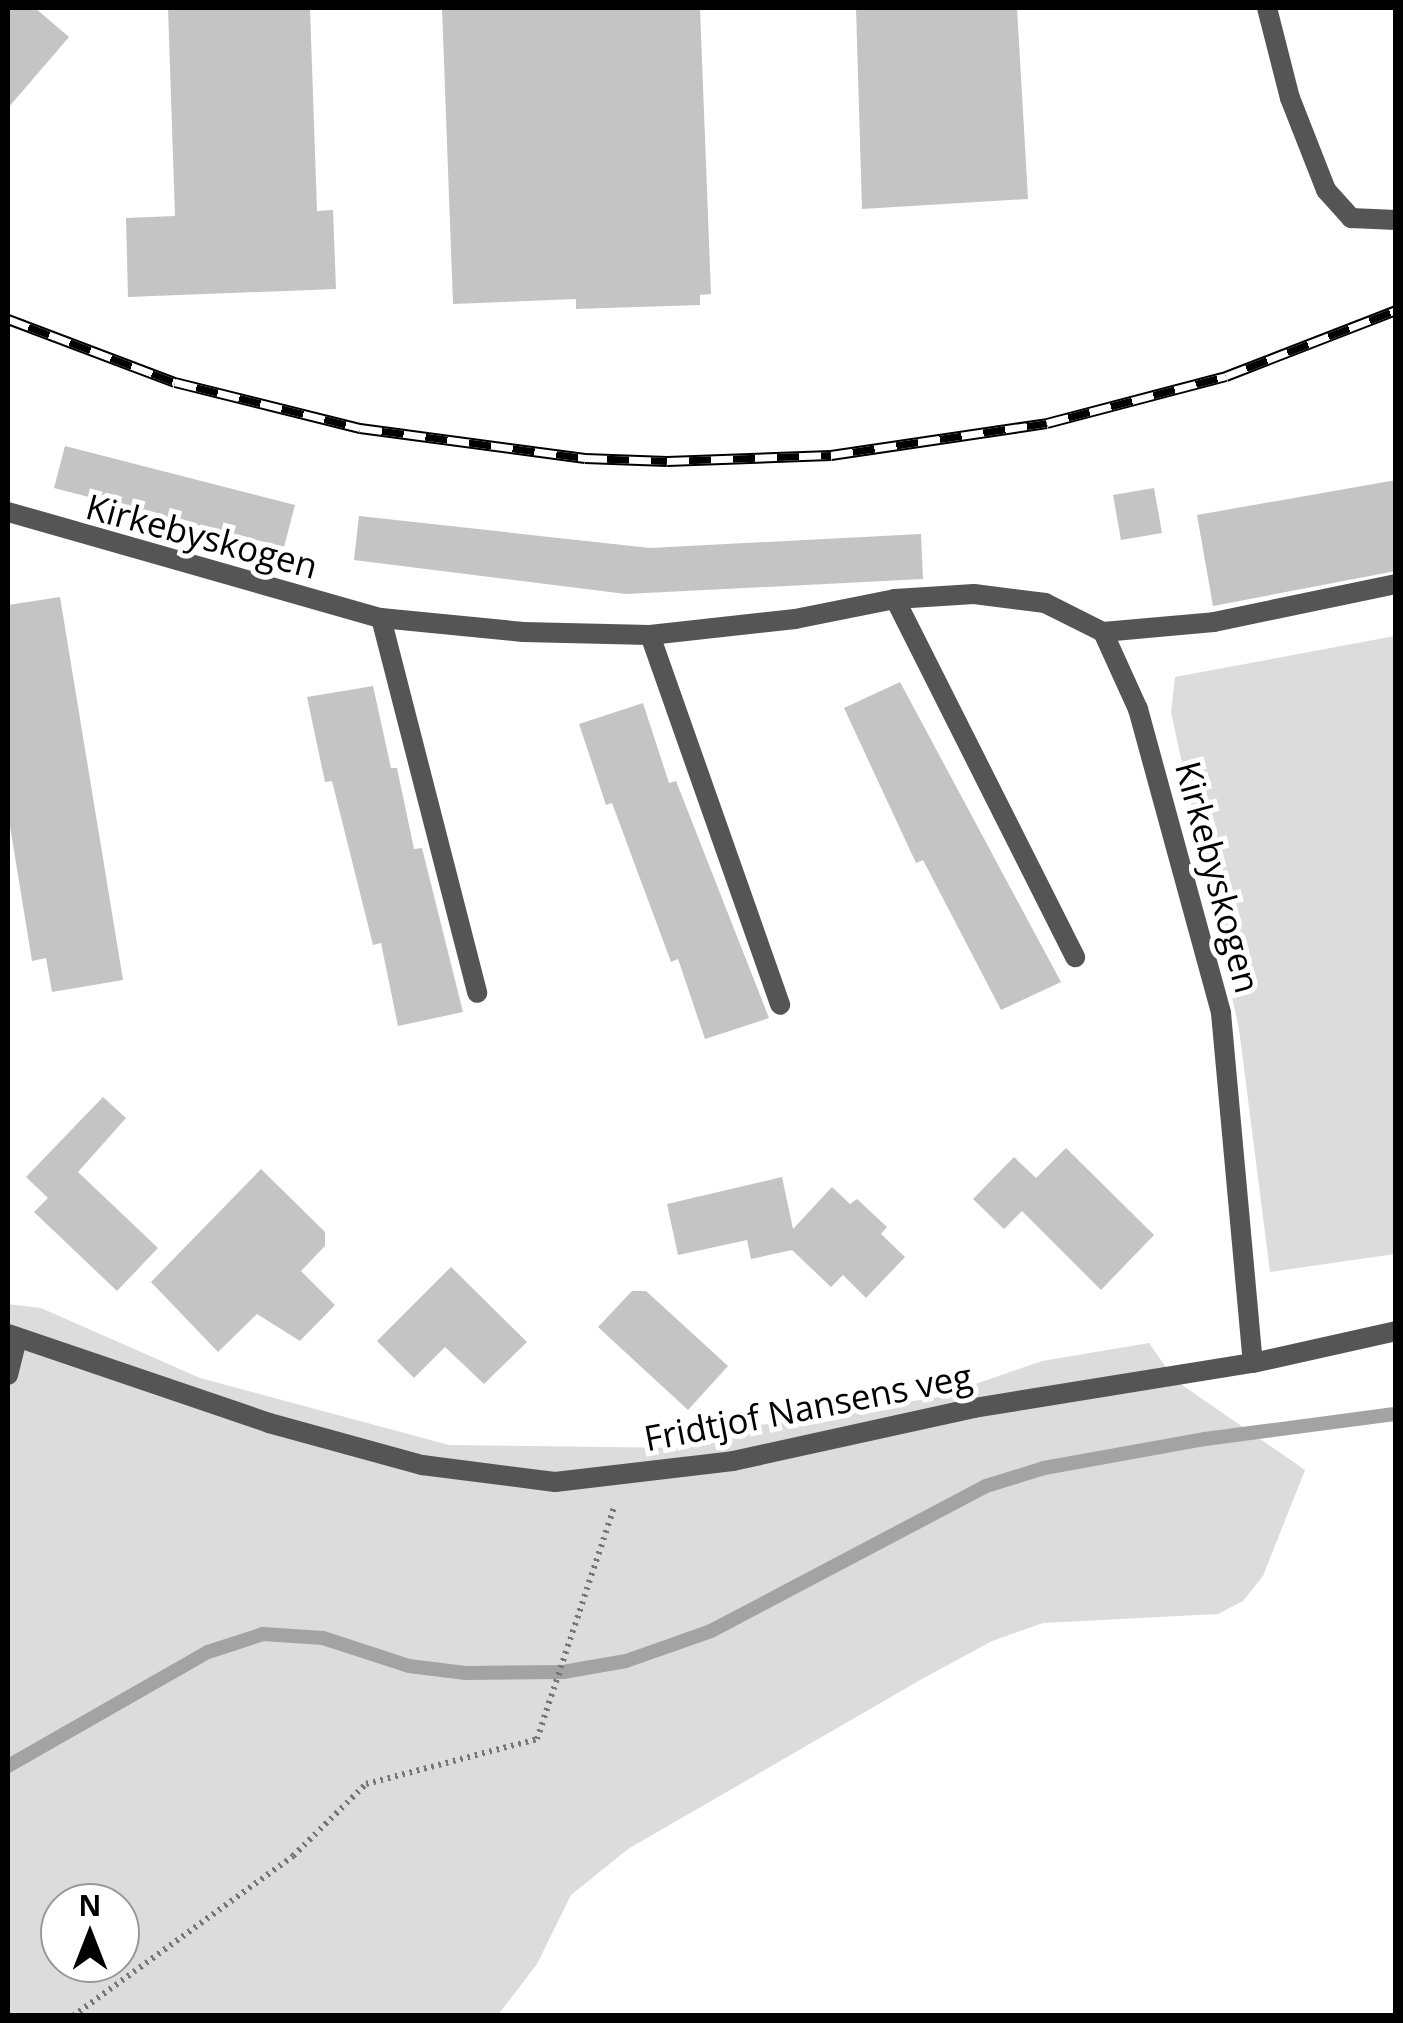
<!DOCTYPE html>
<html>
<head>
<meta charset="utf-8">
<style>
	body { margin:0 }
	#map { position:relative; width:1403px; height:2023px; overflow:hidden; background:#fff; font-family:"Open Sans",sans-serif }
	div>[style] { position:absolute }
	.green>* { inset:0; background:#dcdcdc }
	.stream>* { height:14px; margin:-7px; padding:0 7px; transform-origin:7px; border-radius:7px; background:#a3a3a3 }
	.building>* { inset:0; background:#c4c4c4 }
	.path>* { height:6px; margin-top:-3px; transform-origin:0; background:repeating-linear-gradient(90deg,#777 0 2.5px,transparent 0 7.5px) }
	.service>* { height:20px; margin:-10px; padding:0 10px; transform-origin:10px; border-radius:10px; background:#555 }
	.minor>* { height:20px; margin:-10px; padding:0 10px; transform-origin:10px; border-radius:10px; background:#555 }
	.rail>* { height:11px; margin-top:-5.5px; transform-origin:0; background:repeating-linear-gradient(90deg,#fff 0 22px,#000 0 44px); box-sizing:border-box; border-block:2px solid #000 }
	span { translate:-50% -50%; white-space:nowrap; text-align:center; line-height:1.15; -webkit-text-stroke:10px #fff; paint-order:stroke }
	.street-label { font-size:35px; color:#000 }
	.frame { position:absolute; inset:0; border:10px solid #000; pointer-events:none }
	.north { position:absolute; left:40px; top:1883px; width:100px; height:100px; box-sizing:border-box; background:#fff; border:2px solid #999; border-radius:50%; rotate:0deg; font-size:28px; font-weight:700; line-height:40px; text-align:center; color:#000 }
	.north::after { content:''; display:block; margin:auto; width:35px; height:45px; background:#000; clip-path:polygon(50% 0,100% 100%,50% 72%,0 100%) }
</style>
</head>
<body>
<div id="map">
	<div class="green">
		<i style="clip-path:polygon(1395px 636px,1395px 1254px,1270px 1272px,1239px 1029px,1171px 712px,1175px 677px)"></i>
		<i style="clip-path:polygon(evenodd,8px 1304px,41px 1308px,200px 1378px,449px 1445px,687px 1448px,747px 1427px,938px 1397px,1042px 1361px,1149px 1343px,1175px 1380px,1305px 1470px,1263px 1576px,1243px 1601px,1218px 1614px,1043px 1623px,992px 1641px,922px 1679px,628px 1849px,571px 1895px,537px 1964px,498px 2015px,8px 2016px,8px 1304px,60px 1903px,120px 1903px,120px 1963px,60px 1963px,60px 1903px)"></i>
	</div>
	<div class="stream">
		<i style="left:8px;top:1766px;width:230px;rotate:-29.7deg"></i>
		<i style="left:208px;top:1652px;width:58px;rotate:-18.1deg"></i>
		<i style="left:263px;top:1634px;width:60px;rotate:3.8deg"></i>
		<i style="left:323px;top:1638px;width:90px;rotate:18deg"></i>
		<i style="left:409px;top:1666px;width:57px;rotate:7deg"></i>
		<i style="left:466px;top:1673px;width:97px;rotate:-0.6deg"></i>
		<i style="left:563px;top:1672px;width:64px;rotate:-9.9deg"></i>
		<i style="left:626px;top:1661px;width:90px;rotate:-19.4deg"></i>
		<i style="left:711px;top:1631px;width:311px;rotate:-27.8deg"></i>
		<i style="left:986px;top:1486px;width:61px;rotate:-17.2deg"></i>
		<i style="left:1044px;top:1468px;width:164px;rotate:-10.2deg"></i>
		<i style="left:1205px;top:1439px;width:193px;rotate:-7.5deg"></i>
	</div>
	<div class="building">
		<i style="clip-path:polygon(8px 8px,35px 8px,69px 37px,8px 108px)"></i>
		<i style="clip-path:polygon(168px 8px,310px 8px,317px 211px,333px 210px,336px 289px,128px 297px,126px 218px,175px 216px)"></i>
		<i style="clip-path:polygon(442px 8px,700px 8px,711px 294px,700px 295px,700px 305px,576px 309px,576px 299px,453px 304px)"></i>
		<i style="clip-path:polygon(856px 8px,1017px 8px,1028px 199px,862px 209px)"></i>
		<i style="clip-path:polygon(65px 446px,295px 505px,284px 547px,54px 488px)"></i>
		<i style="clip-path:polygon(1396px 480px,1396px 571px,1213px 606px,1197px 515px)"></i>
		<i style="clip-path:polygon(1154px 488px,1162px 533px,1121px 540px,1113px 495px)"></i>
		<i style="clip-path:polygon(359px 516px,650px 548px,921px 534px,923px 579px,626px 594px,354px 560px)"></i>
		<i style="clip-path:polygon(60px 597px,123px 980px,52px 992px,46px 958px,32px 961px,8px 814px,8px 605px)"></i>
		<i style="clip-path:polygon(900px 682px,1061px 982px,1001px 1010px,923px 860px,916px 863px,844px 708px)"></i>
		<i style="clip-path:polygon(373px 686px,391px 768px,397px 768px,414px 849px,422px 848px,463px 1012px,398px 1026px,381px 943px,373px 945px,332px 781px,325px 782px,307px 697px)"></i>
		<i style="clip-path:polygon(643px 703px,669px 783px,676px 781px,769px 1018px,705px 1039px,678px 959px,671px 962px,612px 803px,606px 805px,579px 724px)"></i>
		<i style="clip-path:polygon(103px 1097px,126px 1118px,78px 1172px,158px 1248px,117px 1291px,34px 1212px,48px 1198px,26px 1177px)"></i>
		<i style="clip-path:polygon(1066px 1148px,1154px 1235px,1101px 1290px,1022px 1211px,1004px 1229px,973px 1199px,1014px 1157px,1036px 1178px)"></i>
		<i style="clip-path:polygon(261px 1169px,325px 1232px,325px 1246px,301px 1271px,335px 1305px,300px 1341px,257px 1314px,218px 1352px,151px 1282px)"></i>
		<i style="clip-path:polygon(782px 1177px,793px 1229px,832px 1187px,850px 1204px,857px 1199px,887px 1227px,881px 1234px,905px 1257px,866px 1298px,843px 1275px,831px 1287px,792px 1250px,751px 1259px,747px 1240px,678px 1255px,667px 1204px)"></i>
		<i style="clip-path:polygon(451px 1267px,527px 1342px,484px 1384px,445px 1347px,414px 1378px,377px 1341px)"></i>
		<i style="clip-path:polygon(632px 1291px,646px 1291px,728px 1366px,688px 1410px,598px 1327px)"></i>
	</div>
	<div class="path">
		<i style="left:73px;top:2016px;width:272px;rotate:-36deg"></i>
		<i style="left:293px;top:1856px;width:103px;rotate:-44.6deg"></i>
		<i style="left:366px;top:1784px;width:177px;rotate:-14.7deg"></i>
		<i style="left:537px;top:1739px;width:244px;rotate:-71.6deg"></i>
	</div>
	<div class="service">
		<i style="left:1267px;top:8px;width:93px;rotate:75.7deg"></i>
		<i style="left:1290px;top:98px;width:99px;rotate:68.6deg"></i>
		<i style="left:1326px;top:190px;width:38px;rotate:48deg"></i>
		<i style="left:1351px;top:218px;width:45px;rotate:2.5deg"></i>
		<i style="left:895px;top:599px;width:401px;rotate:63.3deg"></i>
		<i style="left:381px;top:618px;width:387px;rotate:75.6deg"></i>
		<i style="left:650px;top:635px;width:392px;rotate:70.6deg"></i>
	</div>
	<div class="minor">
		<i style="left:8px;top:512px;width:388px;rotate:15.9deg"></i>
		<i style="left:381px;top:618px;width:143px;rotate:5.6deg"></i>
		<i style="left:523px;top:632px;width:127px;rotate:1.4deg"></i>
		<i style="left:650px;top:635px;width:146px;rotate:-6.3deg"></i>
		<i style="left:795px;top:619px;width:102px;rotate:-11.3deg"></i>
		<i style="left:895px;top:599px;width:79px;rotate:-3.6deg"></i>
		<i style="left:974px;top:594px;width:72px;rotate:7.2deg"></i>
		<i style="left:1045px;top:603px;width:65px;rotate:26.6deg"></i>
		<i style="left:1103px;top:632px;width:85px;rotate:65.6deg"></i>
		<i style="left:1138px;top:709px;width:315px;rotate:74.7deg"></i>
		<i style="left:1221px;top:1013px;width:351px;rotate:84.8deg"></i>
		<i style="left:1103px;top:632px;width:111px;rotate:-5.1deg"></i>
		<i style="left:1214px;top:622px;width:186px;rotate:-11.8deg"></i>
		<i style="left:8px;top:1334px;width:276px;rotate:18.8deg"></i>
		<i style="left:269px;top:1423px;width:159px;rotate:15.4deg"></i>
		<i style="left:422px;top:1465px;width:134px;rotate:7.3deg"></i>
		<i style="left:555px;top:1482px;width:179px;rotate:-6.7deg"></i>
		<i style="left:733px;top:1461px;width:247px;rotate:-12.4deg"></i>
		<i style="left:974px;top:1408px;width:283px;rotate:-9.2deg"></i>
		<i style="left:1253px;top:1363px;width:147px;rotate:-12.6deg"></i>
		<i style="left:8px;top:1375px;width:38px;rotate:-76deg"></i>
	</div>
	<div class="rail">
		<i style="left:8px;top:319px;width:178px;rotate:20.7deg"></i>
		<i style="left:175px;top:382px;width:191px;rotate:14deg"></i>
		<i style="left:360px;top:428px;width:227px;rotate:7.6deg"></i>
		<i style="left:585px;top:458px;width:82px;rotate:2.1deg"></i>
		<i style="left:667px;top:461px;width:164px;rotate:-2.1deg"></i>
		<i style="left:831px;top:455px;width:218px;rotate:-8.4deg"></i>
		<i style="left:1047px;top:423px;width:185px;rotate:-14.7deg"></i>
		<i style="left:1226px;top:376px;width:182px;rotate:-21.2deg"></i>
	</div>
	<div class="street-label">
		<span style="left:202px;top:536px;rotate:15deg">Kirkebyskogen</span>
		<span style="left:1218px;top:877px;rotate:75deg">Kirkebyskogen</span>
		<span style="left:808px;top:1407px;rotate:-11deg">Fridtjof Nansens veg</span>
	</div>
	<div class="frame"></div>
	<div class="north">N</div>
</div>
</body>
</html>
